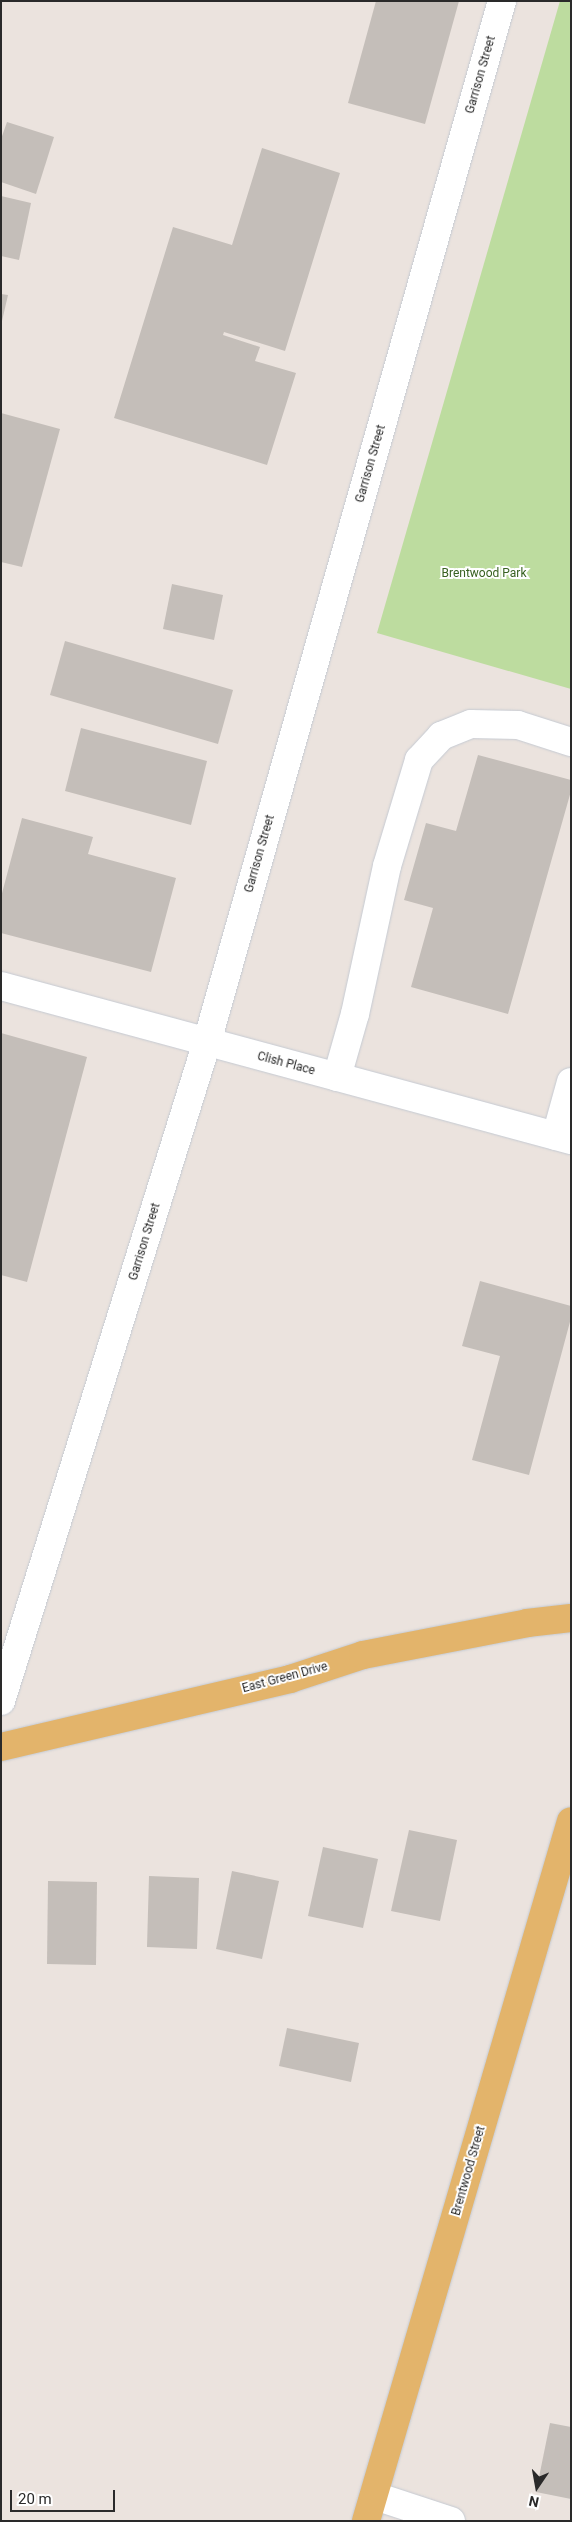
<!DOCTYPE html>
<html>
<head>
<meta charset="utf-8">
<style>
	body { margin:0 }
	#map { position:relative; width:572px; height:2522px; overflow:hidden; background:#ebe3de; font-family:Roboto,sans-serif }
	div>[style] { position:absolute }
	.green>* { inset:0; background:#bddc9f }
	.building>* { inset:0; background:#c4beb9 }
	.roads { filter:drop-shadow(0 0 1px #c5cad2) drop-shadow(0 0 1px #c5cad2) }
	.minor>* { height:28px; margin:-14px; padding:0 14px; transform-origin:14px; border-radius:14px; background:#fff }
	.major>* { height:28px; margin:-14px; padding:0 14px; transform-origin:14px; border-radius:14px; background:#e3b46b }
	span { translate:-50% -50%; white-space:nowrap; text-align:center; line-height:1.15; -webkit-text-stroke:4px #fff; paint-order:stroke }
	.street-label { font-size:12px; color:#2a2a2a }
	.park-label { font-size:12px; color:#386121 }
	.frame { position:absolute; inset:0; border:2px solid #2a2a2a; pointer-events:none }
	.north { position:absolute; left:512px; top:2462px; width:50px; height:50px; -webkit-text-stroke:4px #fff; paint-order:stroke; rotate:192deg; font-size:14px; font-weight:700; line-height:20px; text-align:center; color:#2a2a2a }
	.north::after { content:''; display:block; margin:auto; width:18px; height:22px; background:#2a2a2a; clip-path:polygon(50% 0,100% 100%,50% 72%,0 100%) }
	.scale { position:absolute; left:10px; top:2490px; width:105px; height:22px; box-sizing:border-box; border:2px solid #2a2a2a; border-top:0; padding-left:6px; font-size:15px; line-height:18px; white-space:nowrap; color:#2a2a2a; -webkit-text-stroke:4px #fff; paint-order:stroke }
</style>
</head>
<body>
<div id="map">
	<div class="green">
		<i style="clip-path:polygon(560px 1px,571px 1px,571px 689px,377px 633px)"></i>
	</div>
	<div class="building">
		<i style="clip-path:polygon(376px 1px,459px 1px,425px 124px,348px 103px)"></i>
		<i style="clip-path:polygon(7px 122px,54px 137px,36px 194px,1px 182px,1px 139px)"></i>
		<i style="clip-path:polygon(262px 148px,340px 173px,285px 351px,224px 332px,223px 335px,260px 347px,255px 361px,296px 373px,267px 465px,114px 418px,173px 227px,232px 245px)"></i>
		<i style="clip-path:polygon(1px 196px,31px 203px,19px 260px,1px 256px)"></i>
		<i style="clip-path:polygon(1px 294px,8px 295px,2px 321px,1px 321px)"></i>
		<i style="clip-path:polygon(1px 413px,60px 429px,22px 567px,1px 562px)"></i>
		<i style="clip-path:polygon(172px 584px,223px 595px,214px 640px,163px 629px)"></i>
		<i style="clip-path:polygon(65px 641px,233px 690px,218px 744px,50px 695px)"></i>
		<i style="clip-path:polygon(81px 728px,207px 761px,191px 825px,65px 791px)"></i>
		<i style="clip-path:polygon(478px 755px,571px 780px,571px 791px,508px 1014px,411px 987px,433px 908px,404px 900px,426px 823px,456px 831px)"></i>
		<i style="clip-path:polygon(22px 818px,93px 837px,88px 854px,176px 878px,151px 972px,1px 933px,1px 897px)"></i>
		<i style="clip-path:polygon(1px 1033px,87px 1057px,27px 1282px,1px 1275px)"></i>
		<i style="clip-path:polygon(480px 1281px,571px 1306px,571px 1318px,529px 1475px,472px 1460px,500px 1356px,462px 1346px)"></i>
		<i style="clip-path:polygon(409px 1830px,457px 1840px,440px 1921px,391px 1911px)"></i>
		<i style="clip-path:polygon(323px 1847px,378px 1859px,363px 1928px,308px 1916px)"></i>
		<i style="clip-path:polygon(232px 1871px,279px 1881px,262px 1959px,216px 1949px)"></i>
		<i style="clip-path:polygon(149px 1876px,199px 1878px,197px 1949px,147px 1947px)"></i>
		<i style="clip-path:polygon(48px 1881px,97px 1882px,96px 1965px,47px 1964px)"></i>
		<i style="clip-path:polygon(287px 2028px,359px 2043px,351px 2082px,279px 2066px)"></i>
		<i style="clip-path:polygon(550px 2423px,571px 2427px,571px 2499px,536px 2492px)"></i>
	</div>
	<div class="roads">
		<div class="minor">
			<i style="left:1px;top:986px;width:590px;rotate:15.12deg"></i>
			<i style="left:337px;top:1077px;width:66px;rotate:-74.1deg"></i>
			<i style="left:355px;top:1014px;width:151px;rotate:-77.8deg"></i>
			<i style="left:387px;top:866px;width:111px;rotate:-73.2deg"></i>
			<i style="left:419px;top:760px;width:33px;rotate:-47deg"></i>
			<i style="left:441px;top:736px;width:32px;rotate:-22deg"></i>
			<i style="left:471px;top:724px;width:47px;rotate:1.2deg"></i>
			<i style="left:518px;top:725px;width:56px;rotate:17.8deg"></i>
			<i style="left:556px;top:1136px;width:56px;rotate:-74.5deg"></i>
			<i style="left:1px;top:1701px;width:690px;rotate:-72.64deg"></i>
			<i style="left:207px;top:1042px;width:1082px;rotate:-74.18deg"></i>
			<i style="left:375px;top:2496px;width:80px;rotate:18.2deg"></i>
		</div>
		<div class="major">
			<i style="left:1px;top:1747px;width:297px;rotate:-13.2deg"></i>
			<i style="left:290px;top:1679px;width:77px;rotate:-18.2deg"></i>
			<i style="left:363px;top:1655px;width:167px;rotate:-11deg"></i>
			<i style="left:527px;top:1623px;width:44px;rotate:-6.5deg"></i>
			<i style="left:366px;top:2521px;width:729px;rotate:-73.68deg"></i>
		</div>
	</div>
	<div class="street-label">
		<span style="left:481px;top:75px;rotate:-74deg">Garrison Street</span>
		<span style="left:371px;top:464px;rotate:-74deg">Garrison Street</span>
		<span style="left:260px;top:854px;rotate:-74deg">Garrison Street</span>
		<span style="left:286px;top:1064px;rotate:15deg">Clish Place</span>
		<span style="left:145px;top:1242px;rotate:-73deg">Garrison Street</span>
		<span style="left:285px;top:1678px;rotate:-15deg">East Green Drive</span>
		<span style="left:469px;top:2171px;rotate:-74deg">Brentwood Street</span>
	</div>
	<div class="park-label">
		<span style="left:484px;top:574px">Brentwood Park</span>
	</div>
	<div class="frame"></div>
	<div class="north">N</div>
	<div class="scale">20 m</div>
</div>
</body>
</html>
